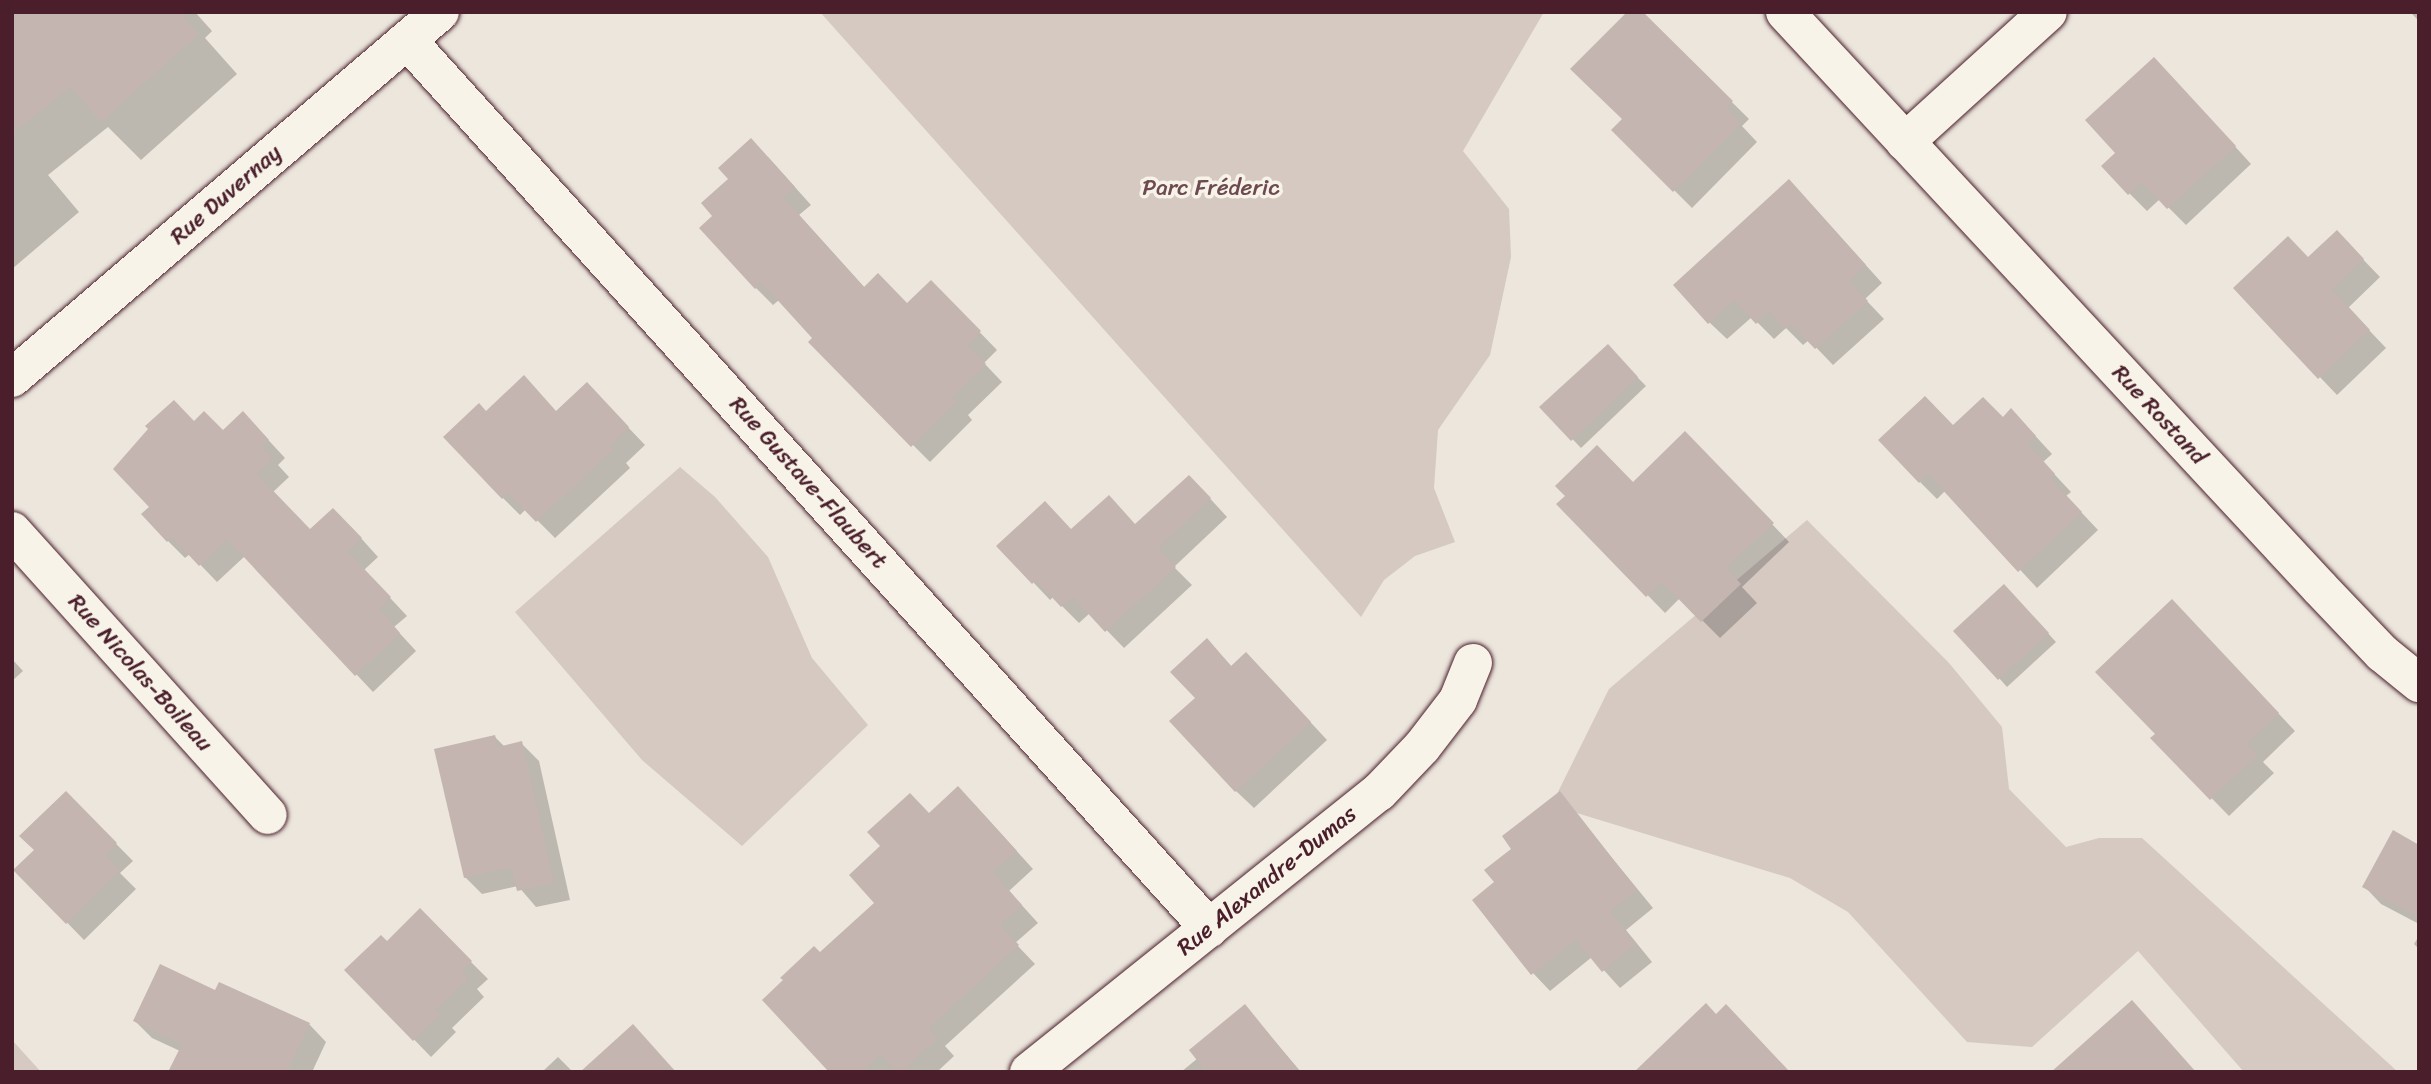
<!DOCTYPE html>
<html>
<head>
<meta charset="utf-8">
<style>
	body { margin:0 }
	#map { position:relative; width:2431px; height:1084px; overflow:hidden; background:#ece6dd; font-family:Sriracha,sans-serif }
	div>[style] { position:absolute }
	.green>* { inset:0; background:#d5c9c2 }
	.shadow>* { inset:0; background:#0003 }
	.building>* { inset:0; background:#c4b5b0 }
	.roads { filter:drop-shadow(0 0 2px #4a1f2b) drop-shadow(0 0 2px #4a1f2b) }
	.street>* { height:38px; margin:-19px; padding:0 19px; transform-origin:19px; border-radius:19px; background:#f7f3e8 }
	span { translate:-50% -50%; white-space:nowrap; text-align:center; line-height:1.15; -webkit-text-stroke:7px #f7f3e8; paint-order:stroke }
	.park-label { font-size:23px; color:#6d4a51 }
	.street-label { font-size:23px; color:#4a1f2b }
	.frame { position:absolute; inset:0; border:14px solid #4a1f2b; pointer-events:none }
</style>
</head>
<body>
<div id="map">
	<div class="green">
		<i style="clip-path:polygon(820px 12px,1544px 12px,1463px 151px,1509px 209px,1511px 257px,1490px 355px,1438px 430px,1434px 488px,1455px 542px,1415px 556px,1384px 580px,1361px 617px)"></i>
		<i style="clip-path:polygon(680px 467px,715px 497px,768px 557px,812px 658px,868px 725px,742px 846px,642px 760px,515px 612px)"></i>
		<i style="clip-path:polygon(1807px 520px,1949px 663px,2002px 727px,2009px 789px,2066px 847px,2099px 838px,2142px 838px,2398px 1072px,2244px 1072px,2138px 951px,2032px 1047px,1967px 1042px,1848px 912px,1790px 878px,1567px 810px,1557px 794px,1609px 689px)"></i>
		<i style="clip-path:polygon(12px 1040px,41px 1072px,12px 1072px)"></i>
	</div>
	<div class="shadow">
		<i style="clip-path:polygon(12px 12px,195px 12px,212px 31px,205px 38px,237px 74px,141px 160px,108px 127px,48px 175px,79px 212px,12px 269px)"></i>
		<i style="clip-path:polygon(1641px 12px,1749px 119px,1742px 126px,1757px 142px,1692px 208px,1614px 130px,1624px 119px)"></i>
		<i style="clip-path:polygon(2410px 12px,2419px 12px,2419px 21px)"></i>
		<i style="clip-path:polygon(2171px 76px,2251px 164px,2186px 225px,2160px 199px,2147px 211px,2129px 193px,2117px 153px)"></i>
		<i style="clip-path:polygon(768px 157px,811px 205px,799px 215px,865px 288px,908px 306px,931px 282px,997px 350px,984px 363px,1002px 382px,968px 415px,972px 420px,930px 462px,810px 342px,814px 339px,779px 300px,773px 305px,756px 288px)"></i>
		<i style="clip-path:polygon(1806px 199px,1882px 283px,1865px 299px,1884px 319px,1833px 365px,1809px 340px,1803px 345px,1786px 328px,1774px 339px,1752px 317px,1727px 339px,1709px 322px)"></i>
		<i style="clip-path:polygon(2354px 250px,2380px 277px,2348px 308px,2386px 348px,2337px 395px,2235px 288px,2308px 259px)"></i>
		<i style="clip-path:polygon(1608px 347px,1646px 386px,1581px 448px,1542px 407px)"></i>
		<i style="clip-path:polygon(604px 402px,645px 445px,626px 463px,630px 468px,555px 538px,526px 509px,520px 515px,503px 498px,486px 413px,557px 412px)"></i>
		<i style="clip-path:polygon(2003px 419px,2028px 428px,2052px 454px,2043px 462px,2071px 492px,2066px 496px,2098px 530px,2037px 588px,1946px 490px,1937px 499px,1920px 482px,1953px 427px)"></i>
		<i style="clip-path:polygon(194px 423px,223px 432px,260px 431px,285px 458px,278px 465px,289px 477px,272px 493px,310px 531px,351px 527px,378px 557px,364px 570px,407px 616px,394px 627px,416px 651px,373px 692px,245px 556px,217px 582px,190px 554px,185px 558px,168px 541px,152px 507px)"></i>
		<i style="clip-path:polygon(1703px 451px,1789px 542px,1742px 587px,1757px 603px,1720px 638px,1680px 598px,1665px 613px,1559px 504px,1633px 485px)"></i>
		<i style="clip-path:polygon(1206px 494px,1227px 517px,1174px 567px,1192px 585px,1124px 648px,1090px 613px,1079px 623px,1053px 597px,1050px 600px,1033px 582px,1072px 531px,1136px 525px)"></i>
		<i style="clip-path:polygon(2013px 595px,2056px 642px,2007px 687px,1999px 678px)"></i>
		<i style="clip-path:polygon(2189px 619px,2295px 731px,2263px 762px,2274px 773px,2229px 816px,2153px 738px,2157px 734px)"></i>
		<i style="clip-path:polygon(1224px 658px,1232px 667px,1263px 671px,1327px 740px,1254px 808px,1236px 791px,1197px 698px)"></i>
		<i style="clip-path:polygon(12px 659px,23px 671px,12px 681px)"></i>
		<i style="clip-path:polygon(495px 737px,505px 747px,521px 743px,539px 761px,570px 900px,536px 907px,518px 886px,482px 894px,465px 877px)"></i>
		<i style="clip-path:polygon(66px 793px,133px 861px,120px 873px,136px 889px,84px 940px,16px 870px,36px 850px)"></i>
		<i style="clip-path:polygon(1559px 793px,1653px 908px,1626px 930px,1652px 962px,1620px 988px,1592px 957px,1550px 991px,1533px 973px,1496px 882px,1513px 849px)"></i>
		<i style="clip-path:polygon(975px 805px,1033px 869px,1009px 891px,1038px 923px,1015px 943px,1035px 964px,945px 1046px,954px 1056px,937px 1072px,831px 1072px,820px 954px,877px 904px,929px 815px)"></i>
		<i style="clip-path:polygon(2419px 847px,2419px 924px,2381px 904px,2364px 886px)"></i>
		<i style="clip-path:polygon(420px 911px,488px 979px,477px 989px,484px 997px,452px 1028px,456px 1032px,431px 1057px,347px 970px,387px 943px)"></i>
		<i style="clip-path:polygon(2419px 936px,2419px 949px,2414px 944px)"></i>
		<i style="clip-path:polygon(216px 993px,309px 1024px,326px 1042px,312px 1072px,199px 1072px,180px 1051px,152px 1038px,135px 1021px)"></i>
		<i style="clip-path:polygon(1245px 1006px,1301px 1072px,1181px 1072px,1198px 1058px)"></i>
		<i style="clip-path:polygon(558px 1057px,573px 1072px,542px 1072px)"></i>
	</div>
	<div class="building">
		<i style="clip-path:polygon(12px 12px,180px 12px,199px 34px,101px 122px,70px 87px,12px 134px)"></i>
		<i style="clip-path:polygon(1627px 12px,1643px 12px,1733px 101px,1726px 108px,1741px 123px,1673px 192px,1611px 130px,1622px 119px,1570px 69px)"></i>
		<i style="clip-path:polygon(2154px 57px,2236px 146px,2167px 209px,2142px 182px,2128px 195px,2101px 166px,2115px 153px,2085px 120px)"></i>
		<i style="clip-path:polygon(751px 138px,795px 187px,783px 197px,864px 287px,878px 273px,907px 303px,931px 280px,981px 331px,968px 345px,986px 364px,952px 397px,957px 402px,911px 447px,808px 342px,812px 338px,762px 283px,755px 289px,699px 228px,712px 216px,701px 203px,728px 179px,718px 168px)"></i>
		<i style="clip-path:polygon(1789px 179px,1866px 265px,1849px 281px,1868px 301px,1815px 349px,1791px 324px,1785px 329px,1769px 311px,1756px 324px,1734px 300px,1708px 324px,1673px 285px)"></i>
		<i style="clip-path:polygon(2337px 230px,2364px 259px,2332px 289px,2370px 330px,2318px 379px,2233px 288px,2288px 236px,2308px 257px)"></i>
		<i style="clip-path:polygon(1608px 344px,1638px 377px,1571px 441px,1539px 407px)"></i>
		<i style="clip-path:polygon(524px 375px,556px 411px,587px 382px,629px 427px,610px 445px,614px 449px,536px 522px,508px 493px,502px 499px,443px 437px,479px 403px,486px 411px)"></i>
		<i style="clip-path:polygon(1925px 396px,1953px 425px,1983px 397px,2003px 417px,2011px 408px,2036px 436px,2028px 444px,2055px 474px,2050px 478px,2082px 512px,2018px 572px,1928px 474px,1919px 483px,1878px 440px)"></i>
		<i style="clip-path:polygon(174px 400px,194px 421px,204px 411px,223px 430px,243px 411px,269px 440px,262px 447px,273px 459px,257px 474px,310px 529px,333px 508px,362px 538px,348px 552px,391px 597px,379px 609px,400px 633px,355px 676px,227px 539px,199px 566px,172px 537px,167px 542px,141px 514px,149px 507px,113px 469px,148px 429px,145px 426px)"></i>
		<i style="clip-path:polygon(1685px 431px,1774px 523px,1726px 568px,1741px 584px,1701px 622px,1662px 582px,1646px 597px,1556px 504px,1565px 496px,1555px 486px,1597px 445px,1633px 482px)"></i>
		<i style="clip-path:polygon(1189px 475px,1211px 498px,1158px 549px,1176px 567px,1105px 632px,1073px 597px,1061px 607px,1036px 580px,1032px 584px,996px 546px,1045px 501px,1071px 529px,1109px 495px,1135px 524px)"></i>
		<i style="clip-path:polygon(2004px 584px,2049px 633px,1998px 680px,1953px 631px)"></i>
		<i style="clip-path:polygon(2172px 599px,2279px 713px,2247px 744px,2258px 755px,2210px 800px,2150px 738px,2155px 734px,2095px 672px)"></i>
		<i style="clip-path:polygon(1207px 638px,1231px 666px,1246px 652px,1311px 722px,1235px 792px,1169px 721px,1195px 698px,1170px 672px)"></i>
		<i style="clip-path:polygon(495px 735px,498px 747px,522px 741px,554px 883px,517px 891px,511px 867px,464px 878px,434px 749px)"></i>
		<i style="clip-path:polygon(958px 786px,1017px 851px,993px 872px,1022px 905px,1000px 925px,1019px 945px,929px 1028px,938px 1038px,902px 1072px,898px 1072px,881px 1054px,862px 1072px,829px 1072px,762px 1000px,783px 980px,780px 978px,814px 946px,820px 952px,874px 903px,849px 875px,880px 846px,867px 832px,910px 793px,929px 813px)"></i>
		<i style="clip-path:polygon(66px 791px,117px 843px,105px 855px,120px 870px,66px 924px,13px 870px,34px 850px,19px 836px)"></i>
		<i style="clip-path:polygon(1560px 791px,1637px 890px,1610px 912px,1636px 944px,1602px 972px,1576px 940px,1531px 975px,1472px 900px,1494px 882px,1484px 870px,1511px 849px,1502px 836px)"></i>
		<i style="clip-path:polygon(2393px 830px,2419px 845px,2419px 918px,2362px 887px)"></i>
		<i style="clip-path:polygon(420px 908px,472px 961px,461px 971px,468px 979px,436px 1010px,441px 1014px,413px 1041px,344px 970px,381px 935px,387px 941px)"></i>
		<i style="clip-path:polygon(160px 964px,215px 990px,219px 982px,310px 1023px,287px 1072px,168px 1072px,182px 1044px,133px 1021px)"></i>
		<i style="clip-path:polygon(2132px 1000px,2196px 1072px,2051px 1072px)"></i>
		<i style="clip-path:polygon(1706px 1003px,1716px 1014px,1726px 1004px,1790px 1072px,1634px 1072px)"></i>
		<i style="clip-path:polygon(1245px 1004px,1300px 1072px,1206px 1072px,1189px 1050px)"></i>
		<i style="clip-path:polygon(633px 1024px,676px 1072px,580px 1072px)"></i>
	</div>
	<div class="roads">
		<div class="street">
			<i style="left:1785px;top:12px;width:786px;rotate:47.11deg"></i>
			<i style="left:2320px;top:588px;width:90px;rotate:46.4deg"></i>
			<i style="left:2382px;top:653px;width:48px;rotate:39deg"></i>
			<i style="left:407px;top:40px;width:1197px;rotate:47.91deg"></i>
			<i style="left:1905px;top:142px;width:193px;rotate:-42.3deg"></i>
			<i style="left:12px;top:378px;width:563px;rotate:-40.54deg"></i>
			<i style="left:12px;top:531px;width:382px;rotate:48deg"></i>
			<i style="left:1029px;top:1072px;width:448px;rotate:-38.7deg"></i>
			<i style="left:1379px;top:792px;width:62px;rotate:-46.3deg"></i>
			<i style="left:1422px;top:747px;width:59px;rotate:-52.5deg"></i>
			<i style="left:1458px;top:700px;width:40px;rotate:-68deg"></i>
		</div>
	</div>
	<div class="park-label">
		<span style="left:1211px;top:188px">Parc Fréderic</span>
	</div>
	<div class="street-label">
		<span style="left:226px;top:195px;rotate:-41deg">Rue Duvernay</span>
		<span style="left:2159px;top:415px;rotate:47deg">Rue Rostand</span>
		<span style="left:808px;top:483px;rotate:48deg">Rue Gustave-Flaubert</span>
		<span style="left:140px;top:673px;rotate:48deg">Rue Nicolas-Boileau</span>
		<span style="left:1267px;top:881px;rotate:-39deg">Rue Alexandre-Dumas</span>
	</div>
	<div class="frame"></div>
</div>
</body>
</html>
